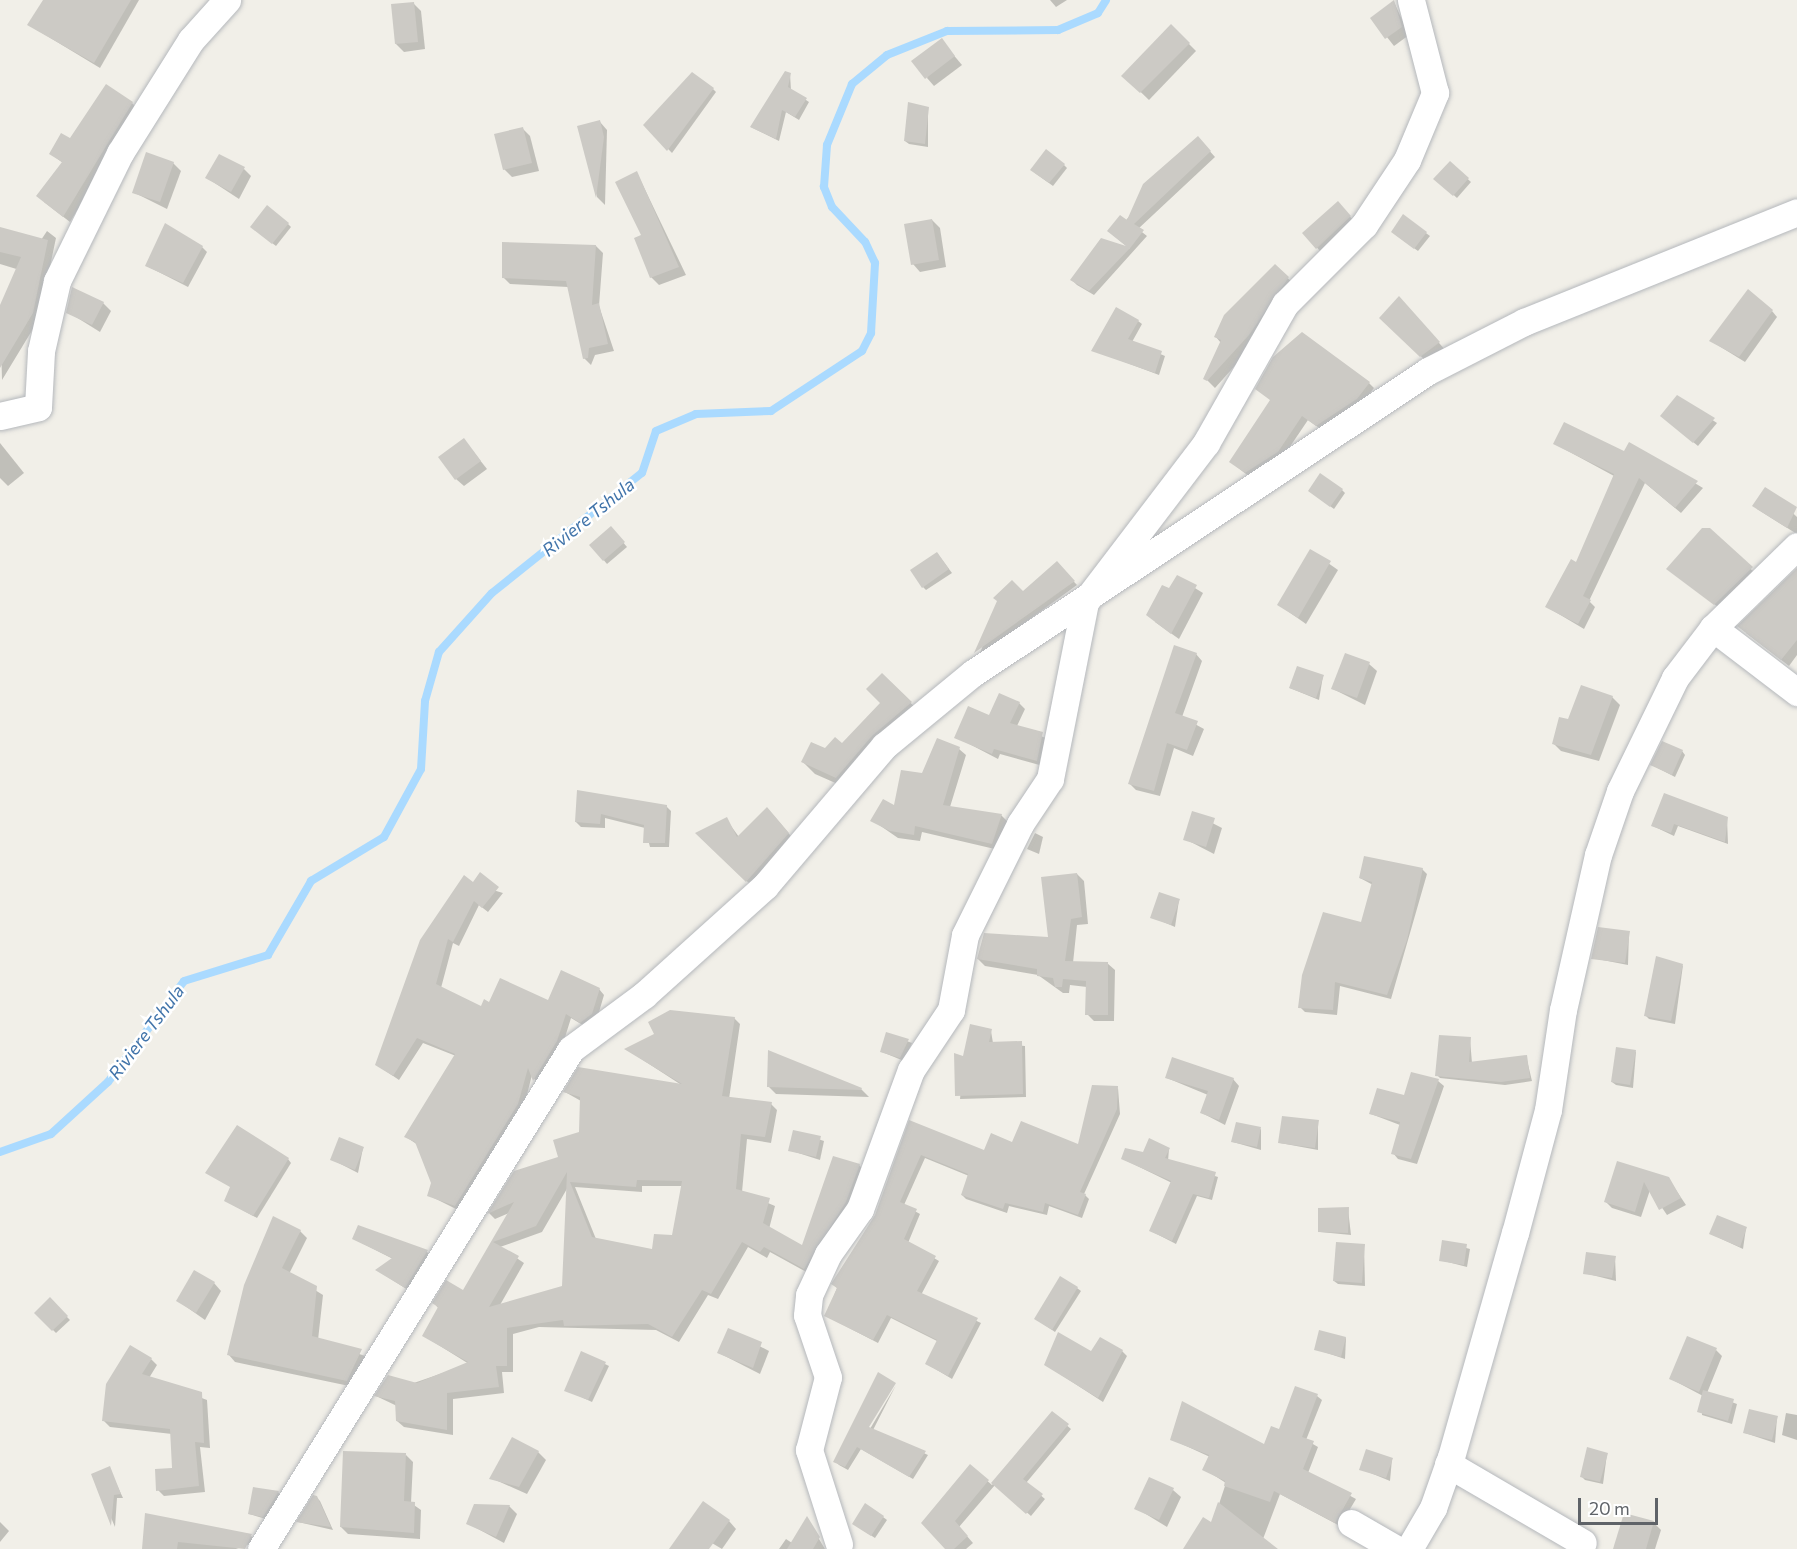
<!DOCTYPE html>
<html>
<head>
<meta charset="utf-8">
<style>
	body { margin:0 }
	#map { position:relative; width:1797px; height:1549px; overflow:hidden; background:#f1efe8; font-family:Commissioner,sans-serif }
	div>[style] { position:absolute }
	.shadow>* { inset:0; background:#0003 }
	.stream>* { height:8px; margin:-4px; padding:0 4px; transform-origin:4px; border-radius:4px; background:#aadaff }
	.building>* { inset:0; background:#cccac5 }
	.roads { filter:drop-shadow(0 0 2px #b5b8bc) drop-shadow(0 0 2px #b5b8bc) }
	.street>* { height:27px; margin:-13.5px; padding:0 13.5px; transform-origin:13.5px; border-radius:13.5px; background:#fff }
	span { translate:-50% -50%; white-space:nowrap; text-align:center; line-height:1.15; -webkit-text-stroke:5px #fff; paint-order:stroke }
	.water-label { font-size:18px; color:#4174aa; font-style:italic }
	.scale { position:absolute; left:1578px; top:1498px; width:80px; height:27px; box-sizing:border-box; border:3px solid #5f6368; border-top:0; padding-left:8px; font-size:18px; line-height:21px; white-space:nowrap; color:#5f6368; -webkit-text-stroke:4px #fff; paint-order:stroke }
</style>
</head>
<body>
<div id="map">
	<div class="shadow">
		<i style="clip-path:polygon(44px 0,139px 0,100px 68px,29px 25px)"></i>
		<i style="clip-path:polygon(1050px 0,1067px 0,1056px 7px)"></i>
		<i style="clip-path:polygon(1394px 2px,1409px 35px,1394px 46px,1372px 18px)"></i>
		<i style="clip-path:polygon(413px 3px,421px 11px,425px 49px,404px 52px,396px 44px)"></i>
		<i style="clip-path:polygon(1171px 26px,1196px 51px,1149px 100px,1124px 76px)"></i>
		<i style="clip-path:polygon(941px 40px,962px 65px,934px 86px,927px 78px)"></i>
		<i style="clip-path:polygon(790px 74px,791px 90px,809px 102px,799px 120px,786px 112px,779px 141px,751px 127px)"></i>
		<i style="clip-path:polygon(713px 89px,716px 92px,672px 153px,645px 125px)"></i>
		<i style="clip-path:polygon(132px 103px,139px 110px,70px 222px,44px 202px,63px 163px,51px 154px)"></i>
		<i style="clip-path:polygon(928px 109px,928px 147px,909px 144px,905px 141px)"></i>
		<i style="clip-path:polygon(600px 122px,607px 130px,605px 205px,597px 197px,579px 127px)"></i>
		<i style="clip-path:polygon(523px 129px,530px 136px,539px 171px,512px 177px,504px 169px)"></i>
		<i style="clip-path:polygon(1198px 138px,1215px 157px,1138px 229px,1147px 236px,1094px 295px,1077px 285px,1072px 280px,1101px 239px,1130px 249px,1113px 235px)"></i>
		<i style="clip-path:polygon(173px 163px,181px 171px,167px 209px,133px 192px)"></i>
		<i style="clip-path:polygon(1450px 163px,1471px 182px,1457px 198px,1436px 179px)"></i>
		<i style="clip-path:polygon(1064px 165px,1067px 168px,1053px 186px,1035px 173px)"></i>
		<i style="clip-path:polygon(244px 169px,251px 176px,239px 199px,207px 178px)"></i>
		<i style="clip-path:polygon(637px 173px,686px 275px,659px 285px,651px 277px)"></i>
		<i style="clip-path:polygon(1338px 203px,1353px 220px,1320px 251px,1304px 233px)"></i>
		<i style="clip-path:polygon(1404px 217px,1430px 236px,1418px 251px,1396px 235px)"></i>
		<i style="clip-path:polygon(932px 220px,940px 228px,946px 267px,920px 272px,913px 264px)"></i>
		<i style="clip-path:polygon(288px 224px,291px 227px,276px 246px,255px 230px)"></i>
		<i style="clip-path:polygon(0 231px,41px 240px,47px 231px,56px 238px,39px 319px,2px 380px,0 307px,23px 271px,0 264px)"></i>
		<i style="clip-path:polygon(596px 246px,603px 253px,599px 306px,614px 351px,595px 355px,591px 365px,584px 358px,568px 287px,510px 284px,503px 277px)"></i>
		<i style="clip-path:polygon(202px 247px,207px 252px,188px 287px,147px 266px)"></i>
		<i style="clip-path:polygon(1275px 266px,1296px 286px,1256px 342px,1215px 388px,1205px 378px,1221px 343px,1216px 337px)"></i>
		<i style="clip-path:polygon(103px 303px,111px 311px,100px 332px,68px 312px)"></i>
		<i style="clip-path:polygon(1407px 306px,1446px 351px,1429px 364px,1381px 318px)"></i>
		<i style="clip-path:polygon(1772px 311px,1777px 317px,1745px 362px,1711px 341px)"></i>
		<i style="clip-path:polygon(1138px 321px,1142px 324px,1132px 342px,1165px 356px,1159px 375px,1093px 350px)"></i>
		<i style="clip-path:polygon(1369px 383px,1374px 388px,1361px 405px,1322px 430px,1308px 420px,1283px 457px,1251px 478px,1231px 462px,1272px 401px,1257px 389px)"></i>
		<i style="clip-path:polygon(1677px 397px,1717px 423px,1698px 446px,1665px 419px)"></i>
		<i style="clip-path:polygon(464px 440px,487px 469px,464px 486px,456px 479px)"></i>
		<i style="clip-path:polygon(0 443px,24px 473px,8px 486px,0 478px)"></i>
		<i style="clip-path:polygon(1555px 444px,1624px 453px,1630px 444px,1703px 488px,1681px 513px,1645px 483px,1589px 601px,1595px 607px,1584px 629px,1547px 607px,1577px 564px,1614px 476px)"></i>
		<i style="clip-path:polygon(1766px 488px,1797px 517px,1797px 534px,1757px 509px)"></i>
		<i style="clip-path:polygon(1342px 490px,1345px 493px,1334px 509px,1309px 491px)"></i>
		<i style="clip-path:polygon(611px 528px,627px 547px,607px 564px,591px 545px)"></i>
		<i style="clip-path:polygon(1702px 530px,1758px 575px,1722px 610px,1668px 569px)"></i>
		<i style="clip-path:polygon(1311px 551px,1338px 570px,1306px 624px,1279px 605px)"></i>
		<i style="clip-path:polygon(937px 553px,952px 573px,926px 590px,923px 587px)"></i>
		<i style="clip-path:polygon(1056px 563px,1077px 585px,979px 656px,999px 602px,1023px 593px)"></i>
		<i style="clip-path:polygon(1177px 577px,1203px 593px,1179px 639px,1155px 622px)"></i>
		<i style="clip-path:polygon(1797px 577px,1797px 655px,1789px 666px,1746px 633px)"></i>
		<i style="clip-path:polygon(1196px 654px,1202px 661px,1182px 717px,1204px 729px,1193px 756px,1174px 748px,1160px 796px,1136px 790px,1130px 784px)"></i>
		<i style="clip-path:polygon(1369px 664px,1377px 671px,1365px 705px,1333px 689px)"></i>
		<i style="clip-path:polygon(882px 675px,923px 715px,849px 789px,815px 774px,803px 762px,842px 745px,882px 703px)"></i>
		<i style="clip-path:polygon(1323px 676px,1319px 700px,1290px 688px)"></i>
		<i style="clip-path:polygon(1612px 697px,1620px 705px,1599px 761px,1561px 751px,1553px 743px,1569px 721px)"></i>
		<i style="clip-path:polygon(1019px 703px,1025px 709px,1017px 726px,1048px 739px,1043px 766px,1000px 754px,998px 759px,956px 737px)"></i>
		<i style="clip-path:polygon(959px 749px,966px 755px,950px 807px,1001px 815px,1008px 822px,999px 850px,922px 832px,920px 841px,898px 838px,872px 820px,896px 807px,923px 775px)"></i>
		<i style="clip-path:polygon(1682px 751px,1685px 755px,1675px 777px,1652px 765px)"></i>
		<i style="clip-path:polygon(578px 792px,666px 806px,671px 811px,669px 847px,650px 847px,645px 828px,605px 818px,605px 828px,581px 827px,576px 822px)"></i>
		<i style="clip-path:polygon(1193px 813px,1222px 828px,1214px 854px,1185px 839px)"></i>
		<i style="clip-path:polygon(774px 816px,795px 841px,754px 888px,698px 834px,726px 819px,739px 837px)"></i>
		<i style="clip-path:polygon(1727px 818px,1728px 844px,1678px 826px,1674px 836px,1653px 826px)"></i>
		<i style="clip-path:polygon(1035px 833px,1043px 837px,1039px 854px,1027px 849px)"></i>
		<i style="clip-path:polygon(1422px 869px,1427px 874px,1391px 999px,1340px 986px,1337px 1015px,1305px 1012px,1300px 1007px,1362px 924px,1373px 885px,1360px 878px)"></i>
		<i style="clip-path:polygon(1077px 874px,1084px 881px,1088px 924px,1077px 925px,1073px 963px,1107px 963px,1115px 970px,1114px 1021px,1094px 1021px,1087px 1014px,1087px 987px,1070px 985px,1069px 993px,1063px 993px,1038px 975px,985px 966px,978px 959px,985px 934px,1050px 939px)"></i>
		<i style="clip-path:polygon(473px 884px,503px 893px,488px 912px,479px 905px,459px 946px,453px 943px,441px 988px,482px 1008px,548px 1002px,599px 989px,604px 995px,597px 1019px,586px 1027px,571px 1018px,562px 1047px,538px 1085px,532px 1075px,523px 1110px,460px 1211px,428px 1195px,433px 1183px,418px 1145px,406px 1137px,456px 1056px,423px 1043px,399px 1080px,377px 1065px)"></i>
		<i style="clip-path:polygon(1179px 900px,1175px 927px,1152px 917px)"></i>
		<i style="clip-path:polygon(1629px 932px,1628px 965px,1592px 958px)"></i>
		<i style="clip-path:polygon(1683px 965px,1675px 1024px,1649px 1019px,1645px 1015px)"></i>
		<i style="clip-path:polygon(evenodd,734px 1018px,740px 1024px,729px 1099px,771px 1104px,777px 1110px,771px 1143px,747px 1139px,742px 1192px,775px 1206px,769px 1229px,803px 1247px,859px 1165px,865px 1171px,810px 1274px,770px 1252px,767px 1258px,748px 1247px,718px 1299px,708px 1295px,679px 1342px,656px 1330px,539px 1327px,513px 1334px,513px 1372px,502px 1372px,504px 1393px,453px 1399px,453px 1435px,404px 1427px,397px 1421px,397px 1406px,376px 1396px,469px 1364px,424px 1336px,439px 1309px,434px 1303px,464px 1292px,509px 1213px,495px 1219px,489px 1213px,515px 1173px,560px 1158px,580px 1133px,581px 1101px,565px 1092px,683px 1086px,626px 1049px,734px 1018px,642px 1186px,682px 1186px,674px 1237px,653px 1251px,596px 1239px,575px 1187px,642px 1192px,642px 1186px,734px 1018px,568px 1187px,563px 1287px,500px 1305px,524px 1263px,500px 1247px,542px 1232px,568px 1187px)"></i>
		<i style="clip-path:polygon(991px 1031px,993px 1043px,1025px 1046px,1026px 1097px,960px 1099px,964px 1058px)"></i>
		<i style="clip-path:polygon(887px 1034px,912px 1043px,904px 1061px,882px 1052px)"></i>
		<i style="clip-path:polygon(1470px 1039px,1472px 1063px,1526px 1056px,1532px 1081px,1505px 1085px,1440px 1078px,1437px 1075px)"></i>
		<i style="clip-path:polygon(1636px 1051px,1633px 1088px,1616px 1085px,1612px 1082px)"></i>
		<i style="clip-path:polygon(1167px 1078px,1233px 1079px,1239px 1086px,1225px 1125px,1202px 1113px,1208px 1095px)"></i>
		<i style="clip-path:polygon(1438px 1081px,1444px 1086px,1417px 1164px,1398px 1159px,1393px 1153px,1400px 1125px,1371px 1114px)"></i>
		<i style="clip-path:polygon(768px 1086px,861px 1089px,869px 1097px,776px 1094px)"></i>
		<i style="clip-path:polygon(1118px 1088px,1120px 1114px,1084px 1194px,1089px 1199px,1082px 1218px,1049px 1206px,1047px 1215px,1009px 1206px,1007px 1213px,966px 1199px,962px 1195px,969px 1176px,925px 1158px,904px 1205px,920px 1214px,908px 1243px,939px 1261px,921px 1295px,981px 1323px,952px 1379px,927px 1364px,939px 1342px,891px 1318px,878px 1343px,826px 1316px,837px 1288px,833px 1284px,876px 1215px,910px 1122px,984px 1152px,1013px 1144px,1079px 1147px)"></i>
		<i style="clip-path:polygon(1318px 1122px,1318px 1150px,1280px 1143px)"></i>
		<i style="clip-path:polygon(1261px 1129px,1261px 1150px,1233px 1142px)"></i>
		<i style="clip-path:polygon(794px 1131px,824px 1141px,820px 1160px,789px 1150px)"></i>
		<i style="clip-path:polygon(363px 1148px,358px 1173px,331px 1159px)"></i>
		<i style="clip-path:polygon(1169px 1149px,1168px 1161px,1218px 1177px,1212px 1200px,1197px 1196px,1176px 1244px,1151px 1231px,1172px 1183px,1123px 1159px)"></i>
		<i style="clip-path:polygon(288px 1159px,291px 1163px,257px 1218px,226px 1201px,232px 1188px)"></i>
		<i style="clip-path:polygon(1618px 1163px,1668px 1178px,1686px 1205px,1667px 1215px,1650px 1190px,1641px 1217px,1612px 1208px,1606px 1202px)"></i>
		<i style="clip-path:polygon(1348px 1209px,1351px 1235px,1320px 1232px)"></i>
		<i style="clip-path:polygon(1746px 1228px,1743px 1249px,1711px 1234px)"></i>
		<i style="clip-path:polygon(300px 1231px,307px 1238px,289px 1274px,323px 1295px,318px 1340px,368px 1357px,354px 1387px,235px 1362px,229px 1355px)"></i>
		<i style="clip-path:polygon(354px 1239px,427px 1252px,430px 1255px,408px 1290px,377px 1270px,393px 1259px)"></i>
		<i style="clip-path:polygon(1444px 1242px,1470px 1249px,1467px 1267px,1440px 1260px)"></i>
		<i style="clip-path:polygon(1364px 1246px,1365px 1286px,1338px 1284px,1334px 1281px)"></i>
		<i style="clip-path:polygon(1615px 1257px,1616px 1281px,1584px 1273px)"></i>
		<i style="clip-path:polygon(214px 1283px,221px 1291px,205px 1320px,178px 1301px)"></i>
		<i style="clip-path:polygon(1077px 1288px,1081px 1291px,1055px 1332px,1036px 1319px)"></i>
		<i style="clip-path:polygon(50px 1300px,70px 1320px,56px 1333px,36px 1313px)"></i>
		<i style="clip-path:polygon(729px 1330px,769px 1351px,760px 1374px,719px 1353px)"></i>
		<i style="clip-path:polygon(1059px 1334px,1091px 1353px,1122px 1351px,1127px 1356px,1103px 1402px,1046px 1365px)"></i>
		<i style="clip-path:polygon(1346px 1338px,1345px 1359px,1315px 1349px)"></i>
		<i style="clip-path:polygon(1716px 1350px,1722px 1356px,1707px 1393px,1737px 1404px,1732px 1424px,1702px 1415px,1703px 1396px,1671px 1379px)"></i>
		<i style="clip-path:polygon(582px 1353px,609px 1366px,592px 1402px,566px 1390px)"></i>
		<i style="clip-path:polygon(151px 1359px,157px 1365px,149px 1378px,207px 1400px,210px 1448px,200px 1447px,205px 1492px,164px 1496px,158px 1490px,173px 1469px,172px 1434px,110px 1427px,104px 1421px)"></i>
		<i style="clip-path:polygon(896px 1385px,873px 1430px,928px 1455px,913px 1479px,861px 1449px,848px 1470px,839px 1465px,835px 1461px,867px 1434px)"></i>
		<i style="clip-path:polygon(1317px 1396px,1322px 1400px,1306px 1440px,1318px 1447px,1308px 1473px,1356px 1499px,1340px 1526px,1280px 1494px,1263px 1539px,1275px 1549px,1185px 1549px,1212px 1525px,1226px 1483px,1204px 1469px,1210px 1457px,1171px 1439px,1265px 1446px)"></i>
		<i style="clip-path:polygon(1052px 1413px,1071px 1429px,1026px 1483px,1045px 1499px,1031px 1516px,995px 1485px,959px 1527px,973px 1543px,966px 1549px,947px 1549px,970px 1466px,992px 1485px)"></i>
		<i style="clip-path:polygon(1786px 1413px,1797px 1415px,1797px 1440px,1782px 1435px)"></i>
		<i style="clip-path:polygon(1777px 1418px,1775px 1443px,1745px 1433px)"></i>
		<i style="clip-path:polygon(538px 1452px,546px 1460px,527px 1494px,491px 1478px)"></i>
		<i style="clip-path:polygon(1607px 1454px,1603px 1484px,1585px 1480px,1581px 1476px)"></i>
		<i style="clip-path:polygon(406px 1455px,413px 1462px,411px 1503px,421px 1510px,420px 1539px,348px 1534px,341px 1527px)"></i>
		<i style="clip-path:polygon(1392px 1459px,1390px 1481px,1361px 1469px)"></i>
		<i style="clip-path:polygon(109px 1468px,123px 1498px,117px 1498px,115px 1527px,93px 1475px)"></i>
		<i style="clip-path:polygon(1173px 1490px,1181px 1497px,1167px 1527px,1136px 1508px)"></i>
		<i style="clip-path:polygon(278px 1492px,281px 1495px,266px 1519px,249px 1514px)"></i>
		<i style="clip-path:polygon(317px 1498px,320px 1501px,333px 1530px,298px 1522px)"></i>
		<i style="clip-path:polygon(509px 1506px,517px 1514px,504px 1543px,467px 1523px)"></i>
		<i style="clip-path:polygon(146px 1515px,251px 1536px,257px 1541px,236px 1549px,143px 1549px)"></i>
		<i style="clip-path:polygon(883px 1517px,887px 1520px,875px 1538px,858px 1527px)"></i>
		<i style="clip-path:polygon(807px 1519px,825px 1549px,779px 1549px,786px 1539px,792px 1543px)"></i>
		<i style="clip-path:polygon(729px 1521px,736px 1529px,722px 1549px,695px 1533px)"></i>
		<i style="clip-path:polygon(0 1522px,9px 1531px,0 1542px)"></i>
		<i style="clip-path:polygon(1653px 1522px,1661px 1530px,1655px 1549px,1616px 1549px)"></i>
	</div>
	<div class="stream">
		<i style="left:0;top:1152px;width:54px;rotate:-19.4deg"></i>
		<i style="left:51px;top:1134px;width:77px;rotate:-42.4deg"></i>
		<i style="left:108px;top:1082px;width:126px;rotate:-53deg"></i>
		<i style="left:184px;top:981px;width:88px;rotate:-17.2deg"></i>
		<i style="left:268px;top:955px;width:86px;rotate:-59.8deg"></i>
		<i style="left:311px;top:881px;width:85px;rotate:-31.1deg"></i>
		<i style="left:384px;top:837px;width:77px;rotate:-61.4deg"></i>
		<i style="left:421px;top:769px;width:68px;rotate:-86.6deg"></i>
		<i style="left:425px;top:701px;width:51px;rotate:-74.1deg"></i>
		<i style="left:439px;top:652px;width:79px;rotate:-48.1deg"></i>
		<i style="left:492px;top:593px;width:192px;rotate:-38.7deg"></i>
		<i style="left:642px;top:473px;width:44px;rotate:-71.6deg"></i>
		<i style="left:656px;top:431px;width:43px;rotate:-23deg"></i>
		<i style="left:696px;top:414px;width:75px;rotate:-2.3deg"></i>
		<i style="left:771px;top:411px;width:109px;rotate:-33.4deg"></i>
		<i style="left:862px;top:351px;width:20px;rotate:-63deg"></i>
		<i style="left:871px;top:333px;width:70px;rotate:-86.7deg"></i>
		<i style="left:875px;top:263px;width:23px;rotate:-115deg"></i>
		<i style="left:865px;top:242px;width:48px;rotate:-133.3deg"></i>
		<i style="left:832px;top:207px;width:22px;rotate:-112deg"></i>
		<i style="left:824px;top:187px;width:42px;rotate:-85.9deg"></i>
		<i style="left:827px;top:145px;width:66px;rotate:-67.7deg"></i>
		<i style="left:852px;top:84px;width:45px;rotate:-39.6deg"></i>
		<i style="left:887px;top:55px;width:65px;rotate:-21.8deg"></i>
		<i style="left:947px;top:31px;width:111px;rotate:-0.5deg"></i>
		<i style="left:1058px;top:30px;width:43px;rotate:-23deg"></i>
		<i style="left:1098px;top:13px;width:15px;rotate:-58deg"></i>
	</div>
	<div class="building">
		<i style="clip-path:polygon(43px 0,131px 0,94px 63px,27px 25px)"></i>
		<i style="clip-path:polygon(1394px 0,1402px 27px,1385px 39px,1370px 18px)"></i>
		<i style="clip-path:polygon(414px 2px,418px 42px,395px 44px,391px 4px)"></i>
		<i style="clip-path:polygon(1171px 24px,1190px 43px,1140px 93px,1121px 76px)"></i>
		<i style="clip-path:polygon(942px 38px,955px 56px,925px 79px,911px 61px)"></i>
		<i style="clip-path:polygon(785px 71px,791px 73px,788px 87px,807px 98px,795px 117px,782px 110px,776px 139px,750px 127px)"></i>
		<i style="clip-path:polygon(692px 72px,714px 88px,667px 151px,643px 125px)"></i>
		<i style="clip-path:polygon(106px 84px,133px 102px,63px 217px,36px 196px,62px 162px,49px 154px,61px 133px,70px 138px)"></i>
		<i style="clip-path:polygon(908px 102px,929px 107px,925px 144px,904px 141px)"></i>
		<i style="clip-path:polygon(600px 120px,604px 137px,596px 198px,577px 126px)"></i>
		<i style="clip-path:polygon(523px 127px,532px 163px,503px 170px,494px 134px)"></i>
		<i style="clip-path:polygon(1198px 136px,1211px 151px,1134px 224px,1144px 230px,1131px 247px,1089px 291px,1070px 280px,1101px 238px,1126px 246px,1107px 231px,1120px 215px,1127px 220px,1143px 184px)"></i>
		<i style="clip-path:polygon(1046px 149px,1065px 164px,1049px 183px,1030px 170px)"></i>
		<i style="clip-path:polygon(146px 152px,174px 162px,160px 202px,132px 193px)"></i>
		<i style="clip-path:polygon(219px 154px,245px 167px,231px 192px,205px 178px)"></i>
		<i style="clip-path:polygon(1450px 161px,1469px 178px,1453px 196px,1433px 179px)"></i>
		<i style="clip-path:polygon(637px 171px,679px 267px,650px 278px,634px 238px,641px 235px,615px 182px)"></i>
		<i style="clip-path:polygon(1338px 201px,1351px 216px,1316px 249px,1302px 233px)"></i>
		<i style="clip-path:polygon(267px 205px,289px 223px,272px 244px,250px 227px)"></i>
		<i style="clip-path:polygon(1403px 214px,1427px 232px,1414px 249px,1391px 232px)"></i>
		<i style="clip-path:polygon(932px 219px,939px 260px,911px 265px,904px 224px)"></i>
		<i style="clip-path:polygon(165px 223px,203px 246px,183px 283px,145px 266px)"></i>
		<i style="clip-path:polygon(0 227px,48px 240px,33px 313px,0 368px,0 305px,21px 257px,0 252px)"></i>
		<i style="clip-path:polygon(502px 242px,596px 245px,592px 305px,599px 303px,608px 344px,589px 348px,588px 358px,583px 359px,566px 281px,502px 278px)"></i>
		<i style="clip-path:polygon(1275px 264px,1289px 277px,1249px 335px,1207px 381px,1203px 379px,1221px 340px,1214px 337px,1224px 315px)"></i>
		<i style="clip-path:polygon(72px 287px,104px 302px,92px 325px,66px 313px)"></i>
		<i style="clip-path:polygon(1748px 289px,1773px 310px,1739px 357px,1709px 341px)"></i>
		<i style="clip-path:polygon(1399px 296px,1440px 342px,1420px 357px,1379px 318px)"></i>
		<i style="clip-path:polygon(1116px 307px,1139px 320px,1128px 339px,1162px 351px,1155px 373px,1091px 351px)"></i>
		<i style="clip-path:polygon(1302px 332px,1370px 382px,1357px 399px,1316px 426px,1302px 416px,1278px 452px,1245px 473px,1229px 462px,1270px 400px,1255px 389px,1273px 357px)"></i>
		<i style="clip-path:polygon(1677px 395px,1715px 418px,1693px 443px,1660px 416px)"></i>
		<i style="clip-path:polygon(1564px 422px,1624px 451px,1629px 442px,1698px 481px,1675px 508px,1639px 478px,1583px 596px,1591px 600px,1578px 624px,1545px 607px,1571px 559px,1576px 562px,1614px 474px,1553px 444px)"></i>
		<i style="clip-path:polygon(464px 438px,481px 461px,455px 480px,438px 457px)"></i>
		<i style="clip-path:polygon(1320px 473px,1343px 489px,1330px 507px,1308px 491px)"></i>
		<i style="clip-path:polygon(1765px 487px,1797px 507px,1787px 528px,1752px 506px)"></i>
		<i style="clip-path:polygon(611px 526px,625px 542px,603px 561px,589px 545px)"></i>
		<i style="clip-path:polygon(1702px 528px,1710px 528px,1753px 567px,1714px 605px,1666px 569px)"></i>
		<i style="clip-path:polygon(1310px 549px,1331px 561px,1298px 618px,1277px 605px)"></i>
		<i style="clip-path:polygon(937px 552px,949px 569px,922px 588px,910px 570px)"></i>
		<i style="clip-path:polygon(1057px 561px,1075px 581px,974px 653px,997px 601px,993px 598px,1012px 580px,1023px 591px)"></i>
		<i style="clip-path:polygon(1797px 568px,1797px 640px,1781px 660px,1737px 626px)"></i>
		<i style="clip-path:polygon(1177px 575px,1197px 585px,1171px 634px,1146px 615px,1162px 585px,1169px 588px)"></i>
		<i style="clip-path:polygon(1174px 645px,1197px 653px,1175px 713px,1198px 721px,1187px 750px,1167px 743px,1154px 791px,1128px 784px)"></i>
		<i style="clip-path:polygon(1345px 653px,1370px 662px,1357px 698px,1331px 689px)"></i>
		<i style="clip-path:polygon(1297px 666px,1324px 675px,1316px 698px,1289px 688px)"></i>
		<i style="clip-path:polygon(882px 673px,912px 702px,872px 736px,836px 778px,801px 762px,811px 742px,825px 748px,835px 737px,842px 743px,880px 703px,866px 689px)"></i>
		<i style="clip-path:polygon(1581px 685px,1613px 696px,1591px 755px,1552px 744px,1559px 717px,1568px 719px)"></i>
		<i style="clip-path:polygon(999px 693px,1020px 702px,1010px 723px,1043px 732px,1037px 761px,994px 749px,992px 754px,954px 738px,968px 706px,989px 715px)"></i>
		<i style="clip-path:polygon(937px 738px,960px 747px,943px 805px,1002px 814px,992px 844px,915px 826px,914px 835px,890px 831px,870px 821px,883px 799px,894px 805px,901px 770px,922px 773px)"></i>
		<i style="clip-path:polygon(1662px 741px,1683px 750px,1672px 775px,1650px 765px)"></i>
		<i style="clip-path:polygon(577px 790px,667px 805px,665px 843px,643px 843px,644px 825px,601px 814px,600px 824px,575px 822px)"></i>
		<i style="clip-path:polygon(1664px 793px,1728px 817px,1725px 842px,1674px 824px,1671px 833px,1651px 826px)"></i>
		<i style="clip-path:polygon(767px 807px,789px 833px,746px 882px,695px 833px,727px 817px,737px 837px)"></i>
		<i style="clip-path:polygon(1192px 811px,1215px 818px,1206px 847px,1183px 840px)"></i>
		<i style="clip-path:polygon(1364px 856px,1423px 868px,1407px 940px,1387px 995px,1335px 982px,1333px 1010px,1298px 1008px,1302px 975px,1323px 912px,1361px 922px,1372px 882px,1359px 878px)"></i>
		<i style="clip-path:polygon(480px 872px,499px 887px,482px 908px,474px 901px,453px 942px,448px 939px,436px 984px,481px 1006px,484px 999px,489px 1002px,500px 978px,548px 1000px,561px 970px,600px 988px,592px 1014px,580px 1023px,566px 1014px,557px 1041px,533px 1081px,528px 1068px,518px 1104px,455px 1206px,427px 1196px,431px 1183px,415px 1142px,404px 1137px,455px 1054px,417px 1038px,393px 1076px,375px 1065px,420px 940px,464px 875px,473px 882px)"></i>
		<i style="clip-path:polygon(1077px 873px,1082px 917px,1071px 919px,1065px 961px,1108px 962px,1108px 1015px,1085px 1015px,1086px 981px,1063px 979px,1062px 987px,1055px 987px,1053px 978px,1037px 976px,1037px 969px,977px 959px,984px 933px,1048px 937px,1041px 877px)"></i>
		<i style="clip-path:polygon(1159px 892px,1180px 899px,1171px 925px,1150px 918px)"></i>
		<i style="clip-path:polygon(1598px 927px,1630px 931px,1625px 963px,1591px 959px)"></i>
		<i style="clip-path:polygon(1656px 956px,1683px 964px,1671px 1021px,1644px 1016px)"></i>
		<i style="clip-path:polygon(evenodd,670px 1010px,735px 1017px,722px 1096px,772px 1102px,765px 1137px,741px 1134px,736px 1189px,770px 1198px,763px 1223px,802px 1245px,833px 1156px,860px 1164px,846px 1202px,804px 1269px,764px 1247px,760px 1252px,742px 1242px,711px 1294px,702px 1290px,672px 1337px,648px 1324px,564px 1326px,563px 1320px,507px 1328px,507px 1366px,496px 1366px,499px 1387px,447px 1393px,447px 1430px,396px 1421px,395px 1401px,374px 1396px,388px 1375px,417px 1383px,468px 1362px,422px 1336px,438px 1307px,432px 1303px,446px 1280px,463px 1290px,514px 1202px,487px 1214px,514px 1171px,558px 1157px,553px 1140px,579px 1132px,580px 1097px,563px 1092px,578px 1067px,682px 1084px,624px 1049px,654px 1034px,648px 1022px,670px 1010px,567px 1172px,562px 1286px,489px 1307px,519px 1256px,493px 1242px,536px 1226px,567px 1172px,670px 1010px,637px 1180px,682px 1181px,672px 1235px,654px 1234px,652px 1249px,592px 1237px,570px 1182px,636px 1187px,637px 1180px)"></i>
		<i style="clip-path:polygon(970px 1024px,992px 1029px,989px 1042px,1022px 1041px,1023px 1094px,955px 1096px,954px 1053px,963px 1056px)"></i>
		<i style="clip-path:polygon(886px 1032px,909px 1039px,900px 1058px,880px 1052px)"></i>
		<i style="clip-path:polygon(1439px 1035px,1471px 1037px,1469px 1062px,1527px 1055px,1530px 1078px,1501px 1082px,1435px 1076px)"></i>
		<i style="clip-path:polygon(1616px 1047px,1636px 1050px,1630px 1085px,1611px 1082px)"></i>
		<i style="clip-path:polygon(768px 1050px,862px 1088px,861px 1090px,767px 1087px)"></i>
		<i style="clip-path:polygon(1172px 1057px,1234px 1078px,1219px 1120px,1200px 1113px,1208px 1091px,1165px 1078px)"></i>
		<i style="clip-path:polygon(1411px 1072px,1439px 1079px,1411px 1159px,1391px 1154px,1400px 1122px,1369px 1114px,1377px 1088px,1404px 1095px)"></i>
		<i style="clip-path:polygon(1092px 1085px,1118px 1086px,1117px 1109px,1080px 1192px,1086px 1194px,1078px 1215px,1045px 1203px,1043px 1212px,1005px 1203px,1003px 1209px,961px 1195px,968px 1174px,921px 1155px,900px 1202px,917px 1209px,904px 1239px,936px 1256px,917px 1291px,978px 1318px,948px 1376px,925px 1364px,937px 1340px,887px 1315px,873px 1340px,824px 1316px,837px 1288px,831px 1284px,875px 1215px,909px 1120px,984px 1150px,991px 1133px,1012px 1142px,1021px 1121px,1078px 1144px)"></i>
		<i style="clip-path:polygon(1282px 1116px,1319px 1120px,1315px 1148px,1278px 1143px)"></i>
		<i style="clip-path:polygon(1236px 1122px,1261px 1127px,1257px 1147px,1231px 1142px)"></i>
		<i style="clip-path:polygon(237px 1125px,289px 1158px,253px 1216px,224px 1201px,230px 1187px,205px 1173px)"></i>
		<i style="clip-path:polygon(793px 1130px,821px 1136px,816px 1157px,788px 1151px)"></i>
		<i style="clip-path:polygon(339px 1137px,364px 1147px,355px 1170px,330px 1160px)"></i>
		<i style="clip-path:polygon(1149px 1138px,1170px 1148px,1165px 1158px,1216px 1172px,1209px 1198px,1193px 1194px,1172px 1241px,1149px 1231px,1171px 1181px,1121px 1159px,1125px 1148px,1143px 1152px)"></i>
		<i style="clip-path:polygon(1617px 1161px,1669px 1177px,1681px 1198px,1659px 1210px,1644px 1182px,1635px 1212px,1604px 1202px)"></i>
		<i style="clip-path:polygon(1349px 1207px,1348px 1233px,1318px 1232px,1318px 1208px)"></i>
		<i style="clip-path:polygon(1717px 1215px,1747px 1227px,1740px 1247px,1709px 1234px)"></i>
		<i style="clip-path:polygon(273px 1216px,301px 1230px,282px 1268px,317px 1286px,312px 1336px,362px 1349px,347px 1381px,227px 1355px,244px 1285px)"></i>
		<i style="clip-path:polygon(358px 1225px,428px 1250px,405px 1288px,375px 1270px,392px 1258px,352px 1239px)"></i>
		<i style="clip-path:polygon(1442px 1240px,1467px 1244px,1464px 1265px,1439px 1261px)"></i>
		<i style="clip-path:polygon(1336px 1242px,1365px 1244px,1362px 1283px,1333px 1281px)"></i>
		<i style="clip-path:polygon(1586px 1252px,1616px 1256px,1612px 1278px,1583px 1274px)"></i>
		<i style="clip-path:polygon(194px 1270px,215px 1282px,196px 1313px,176px 1301px)"></i>
		<i style="clip-path:polygon(1060px 1276px,1078px 1287px,1052px 1330px,1034px 1319px)"></i>
		<i style="clip-path:polygon(50px 1297px,68px 1316px,52px 1331px,34px 1313px)"></i>
		<i style="clip-path:polygon(728px 1328px,762px 1342px,753px 1368px,717px 1353px)"></i>
		<i style="clip-path:polygon(1319px 1330px,1346px 1337px,1341px 1357px,1314px 1350px)"></i>
		<i style="clip-path:polygon(1058px 1332px,1091px 1351px,1100px 1337px,1123px 1350px,1098px 1398px,1044px 1365px)"></i>
		<i style="clip-path:polygon(1687px 1336px,1717px 1348px,1699px 1392px,1669px 1379px)"></i>
		<i style="clip-path:polygon(130px 1345px,152px 1358px,142px 1374px,202px 1392px,204px 1443px,195px 1442px,199px 1486px,156px 1491px,155px 1469px,172px 1468px,170px 1429px,102px 1421px,106px 1384px)"></i>
		<i style="clip-path:polygon(581px 1351px,606px 1362px,588px 1400px,564px 1391px)"></i>
		<i style="clip-path:polygon(878px 1372px,896px 1383px,869px 1427px,926px 1451px,909px 1477px,857px 1447px,845px 1467px,833px 1462px)"></i>
		<i style="clip-path:polygon(1295px 1386px,1318px 1394px,1302px 1437px,1314px 1441px,1303px 1469px,1352px 1493px,1335px 1523px,1274px 1491px,1270px 1502px,1224px 1486px,1225px 1481px,1202px 1470px,1209px 1455px,1170px 1440px,1182px 1401px,1264px 1444px,1271px 1426px,1279px 1429px)"></i>
		<i style="clip-path:polygon(1703px 1390px,1734px 1399px,1728px 1421px,1697px 1412px)"></i>
		<i style="clip-path:polygon(1749px 1409px,1778px 1416px,1772px 1440px,1743px 1433px)"></i>
		<i style="clip-path:polygon(1052px 1411px,1069px 1424px,1023px 1479px,1043px 1494px,1026px 1514px,991px 1483px)"></i>
		<i style="clip-path:polygon(512px 1437px,539px 1451px,519px 1487px,489px 1479px)"></i>
		<i style="clip-path:polygon(1587px 1447px,1608px 1453px,1600px 1482px,1580px 1477px)"></i>
		<i style="clip-path:polygon(1366px 1449px,1393px 1458px,1386px 1478px,1359px 1470px)"></i>
		<i style="clip-path:polygon(343px 1451px,406px 1453px,404px 1501px,415px 1502px,414px 1533px,340px 1527px)"></i>
		<i style="clip-path:polygon(970px 1464px,989px 1480px,955px 1521px,968px 1536px,954px 1549px,945px 1549px,921px 1523px)"></i>
		<i style="clip-path:polygon(110px 1466px,121px 1494px,114px 1495px,111px 1526px,91px 1474px)"></i>
		<i style="clip-path:polygon(1149px 1477px,1174px 1488px,1159px 1520px,1134px 1509px)"></i>
		<i style="clip-path:polygon(253px 1487px,279px 1491px,263px 1517px,248px 1514px)"></i>
		<i style="clip-path:polygon(313px 1495px,317px 1496px,331px 1527px,296px 1522px)"></i>
		<i style="clip-path:polygon(703px 1501px,730px 1520px,709px 1549px,669px 1549px)"></i>
		<i style="clip-path:polygon(1218px 1502px,1278px 1549px,1183px 1549px,1203px 1517px,1211px 1522px)"></i>
		<i style="clip-path:polygon(865px 1503px,884px 1516px,871px 1536px,852px 1524px)"></i>
		<i style="clip-path:polygon(474px 1504px,510px 1505px,496px 1537px,466px 1524px)"></i>
		<i style="clip-path:polygon(145px 1513px,252px 1534px,245px 1549px,178px 1542px,177px 1549px,142px 1549px)"></i>
		<i style="clip-path:polygon(1624px 1513px,1654px 1521px,1646px 1549px,1613px 1549px)"></i>
		<i style="clip-path:polygon(807px 1516px,820px 1537px,813px 1549px,787px 1549px)"></i>
	</div>
	<div class="roads">
		<div class="street">
			<i style="left:0;top:416px;width:39px;rotate:-13deg"></i>
			<i style="left:38px;top:407px;width:56px;rotate:-86.9deg"></i>
			<i style="left:41px;top:351px;width:72px;rotate:-77.1deg"></i>
			<i style="left:57px;top:281px;width:143px;rotate:-63.8deg"></i>
			<i style="left:120px;top:153px;width:133px;rotate:-57.9deg"></i>
			<i style="left:191px;top:40px;width:54px;rotate:-48deg"></i>
			<i style="left:1713px;top:628px;width:106px;rotate:37.3deg"></i>
			<i style="left:1448px;top:1464px;width:156px;rotate:30.3deg"></i>
			<i style="left:1351px;top:1523px;width:52px;rotate:30deg"></i>
			<i style="left:839px;top:1544px;width:99px;rotate:-107.7deg"></i>
			<i style="left:809px;top:1450px;width:75px;rotate:-75.4deg"></i>
			<i style="left:828px;top:1377px;width:65px;rotate:-108.7deg"></i>
			<i style="left:807px;top:1315px;width:20px;rotate:-84deg"></i>
			<i style="left:809px;top:1295px;width:45px;rotate:-65.1deg"></i>
			<i style="left:828px;top:1254px;width:55px;rotate:-54.6deg"></i>
			<i style="left:860px;top:1209px;width:148px;rotate:-69.9deg"></i>
			<i style="left:911px;top:1070px;width:72px;rotate:-56.3deg"></i>
			<i style="left:951px;top:1010px;width:76px;rotate:-79.4deg"></i>
			<i style="left:965px;top:935px;width:124px;rotate:-63.6deg"></i>
			<i style="left:1020px;top:824px;width:54px;rotate:-56.3deg"></i>
			<i style="left:1050px;top:779px;width:180px;rotate:-78.8deg"></i>
			<i style="left:1085px;top:602px;width:200px;rotate:-52.7deg"></i>
			<i style="left:1206px;top:443px;width:160px;rotate:-60.4deg"></i>
			<i style="left:1285px;top:304px;width:112px;rotate:-45deg"></i>
			<i style="left:1364px;top:225px;width:78px;rotate:-56.5deg"></i>
			<i style="left:1407px;top:160px;width:73px;rotate:-67.3deg"></i>
			<i style="left:1435px;top:93px;width:96px;rotate:-104.5deg"></i>
			<i style="left:261px;top:1549px;width:588px;rotate:-58.2deg"></i>
			<i style="left:571px;top:1049px;width:91px;rotate:-36.5deg"></i>
			<i style="left:644px;top:995px;width:163px;rotate:-42deg"></i>
			<i style="left:765px;top:886px;width:184px;rotate:-49.6deg"></i>
			<i style="left:884px;top:746px;width:115px;rotate:-39.4deg"></i>
			<i style="left:973px;top:673px;width:546px;rotate:-33.57deg"></i>
			<i style="left:1428px;top:371px;width:108px;rotate:-27deg"></i>
			<i style="left:1524px;top:322px;width:294px;rotate:-21.9deg"></i>
			<i style="left:1409px;top:1549px;width:48px;rotate:-59.7deg"></i>
			<i style="left:1433px;top:1508px;width:54px;rotate:-70.6deg"></i>
			<i style="left:1451px;top:1457px;width:233px;rotate:-74.1deg"></i>
			<i style="left:1515px;top:1233px;width:127px;rotate:-75deg"></i>
			<i style="left:1548px;top:1110px;width:101px;rotate:-81.5deg"></i>
			<i style="left:1563px;top:1010px;width:159px;rotate:-77.3deg"></i>
			<i style="left:1598px;top:855px;width:68px;rotate:-71deg"></i>
			<i style="left:1620px;top:791px;width:126px;rotate:-64deg"></i>
			<i style="left:1675px;top:678px;width:63px;rotate:-52.8deg"></i>
			<i style="left:1713px;top:628px;width:117px;rotate:-44.3deg"></i>
		</div>
	</div>
	<div class="water-label">
		<span style="left:588px;top:517px;rotate:-39deg">Riviere Tshula</span>
		<span style="left:146px;top:1032px;rotate:-53deg">Riviere Tshula</span>
	</div>
	<div class="scale">20 m</div>
</div>
</body>
</html>
